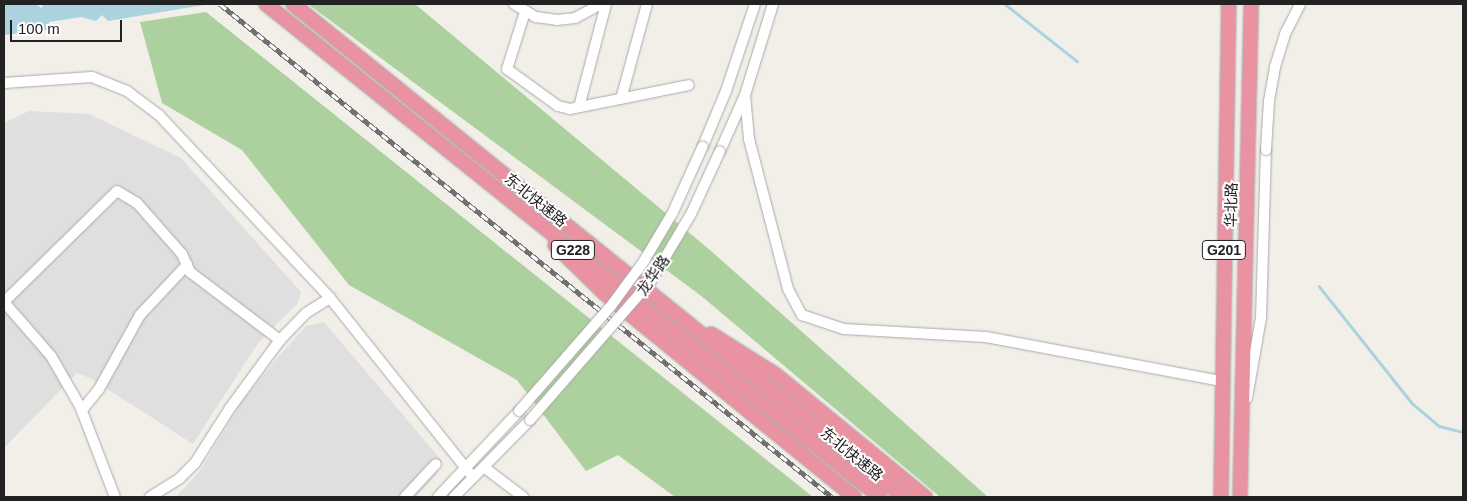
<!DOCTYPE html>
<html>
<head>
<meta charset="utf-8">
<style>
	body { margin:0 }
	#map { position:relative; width:1467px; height:501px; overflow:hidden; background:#f2efe9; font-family:Helvetica,"Noto Sans SC",sans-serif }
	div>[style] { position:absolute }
	.residential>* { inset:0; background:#e0dfdf }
	.forest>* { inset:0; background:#add19e }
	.water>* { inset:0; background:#aad3df }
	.stream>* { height:2.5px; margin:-1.25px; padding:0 1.25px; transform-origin:1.25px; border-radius:1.25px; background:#aad3df }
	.roads { filter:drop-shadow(0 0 1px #a9a9a9) drop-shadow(0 0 1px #a9a9a9) }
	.minor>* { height:10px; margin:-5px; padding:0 5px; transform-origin:5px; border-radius:5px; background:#fff }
	.highway>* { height:14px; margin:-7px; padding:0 7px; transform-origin:7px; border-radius:7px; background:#e892a2 }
	.rail>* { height:4.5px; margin-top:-2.25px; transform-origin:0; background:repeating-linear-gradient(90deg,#fff 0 8px,#707070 0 16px); box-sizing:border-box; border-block:1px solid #707070 }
	.bridges { filter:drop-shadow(0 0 1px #a9a9a9) drop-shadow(0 0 1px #a9a9a9) }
	.minor-bridge>* { height:10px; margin:-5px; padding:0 5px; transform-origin:5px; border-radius:5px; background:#fff }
	span { translate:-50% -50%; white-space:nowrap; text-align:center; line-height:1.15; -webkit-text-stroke:4px #fff; paint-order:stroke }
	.shield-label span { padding:1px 4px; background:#fff; border:1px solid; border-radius:4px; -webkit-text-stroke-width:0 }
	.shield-label { font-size:14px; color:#222; font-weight:700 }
	.street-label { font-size:15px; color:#222 }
	.frame { position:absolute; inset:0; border:5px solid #222; pointer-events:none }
	.scale { position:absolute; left:10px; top:20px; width:112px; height:22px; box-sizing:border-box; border:2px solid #222; border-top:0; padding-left:6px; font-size:15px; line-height:18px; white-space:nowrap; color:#222; -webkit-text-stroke:4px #fff; paint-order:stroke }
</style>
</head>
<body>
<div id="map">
	<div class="residential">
		<i style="clip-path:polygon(29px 111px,89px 114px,181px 158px,301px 292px,298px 303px,258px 343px,193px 444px,92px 379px,77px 373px,4px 448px,4px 123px)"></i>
		<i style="clip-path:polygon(324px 322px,442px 461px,436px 475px,416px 497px,176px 497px,199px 472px,242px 401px,274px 362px,306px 326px)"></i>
	</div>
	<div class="forest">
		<i style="clip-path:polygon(308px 4px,415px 4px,710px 250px,988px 497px,940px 497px,700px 295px)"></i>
		<i style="clip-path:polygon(206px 12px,813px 497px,675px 497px,618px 455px,586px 471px,517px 380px,349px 285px,242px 150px,162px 103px,140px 22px)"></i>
	</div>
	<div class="water">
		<i style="clip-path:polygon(4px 4px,36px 4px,41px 8px,44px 4px,210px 4px,108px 21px,102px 15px,96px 21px,81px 17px,49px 22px,47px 30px,4px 35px)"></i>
	</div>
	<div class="stream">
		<i style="left:1005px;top:4px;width:92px;rotate:38.4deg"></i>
		<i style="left:1319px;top:286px;width:151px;rotate:51.5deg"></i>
		<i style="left:1413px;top:404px;width:34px;rotate:40deg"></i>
		<i style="left:1439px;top:426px;width:25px;rotate:14deg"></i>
	</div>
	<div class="roads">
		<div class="minor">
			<i style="left:514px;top:4px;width:26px;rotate:31deg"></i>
			<i style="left:536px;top:17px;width:21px;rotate:8deg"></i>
			<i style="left:557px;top:20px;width:18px;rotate:-6deg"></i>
			<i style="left:575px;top:18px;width:30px;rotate:-28deg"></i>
			<i style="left:525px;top:12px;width:60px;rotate:107.5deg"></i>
			<i style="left:507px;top:69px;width:63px;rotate:36deg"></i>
			<i style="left:558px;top:106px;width:12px;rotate:14deg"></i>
			<i style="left:570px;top:109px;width:121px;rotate:-11.4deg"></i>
			<i style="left:4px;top:83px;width:88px;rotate:-3.9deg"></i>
			<i style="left:92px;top:77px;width:38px;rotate:22deg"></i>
			<i style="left:127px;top:91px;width:40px;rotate:37deg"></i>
			<i style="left:159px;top:115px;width:250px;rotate:46.9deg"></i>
			<i style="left:330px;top:298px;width:229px;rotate:51.4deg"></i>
			<i style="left:745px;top:95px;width:44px;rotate:84.8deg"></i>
			<i style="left:749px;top:139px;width:155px;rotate:75.4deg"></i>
			<i style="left:788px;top:289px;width:30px;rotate:62deg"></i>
			<i style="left:802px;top:315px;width:44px;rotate:18.4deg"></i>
			<i style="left:844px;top:329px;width:142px;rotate:3.2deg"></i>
			<i style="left:986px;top:337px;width:240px;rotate:10.6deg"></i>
			<i style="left:621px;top:99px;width:98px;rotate:-74.7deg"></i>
			<i style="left:579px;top:107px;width:106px;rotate:-75.3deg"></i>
			<i style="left:703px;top:146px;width:60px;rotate:-67.3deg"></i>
			<i style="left:726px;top:91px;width:92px;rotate:-71.6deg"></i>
			<i style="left:720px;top:151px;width:61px;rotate:-65.9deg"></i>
			<i style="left:745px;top:95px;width:95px;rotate:-72.9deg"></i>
			<i style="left:4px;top:302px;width:158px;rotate:-44.5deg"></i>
			<i style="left:117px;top:191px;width:23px;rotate:31deg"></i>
			<i style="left:137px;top:203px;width:68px;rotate:48.6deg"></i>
			<i style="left:182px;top:254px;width:20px;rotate:66deg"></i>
			<i style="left:190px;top:272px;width:113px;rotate:37.1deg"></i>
			<i style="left:4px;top:302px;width:72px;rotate:49deg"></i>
			<i style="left:51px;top:356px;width:58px;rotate:59.9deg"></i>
			<i style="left:80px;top:406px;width:97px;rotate:69deg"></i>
			<i style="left:1247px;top:398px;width:81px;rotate:-80.1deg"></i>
			<i style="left:1261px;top:318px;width:168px;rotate:-88.3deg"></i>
			<i style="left:82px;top:410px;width:27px;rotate:-51deg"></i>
			<i style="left:99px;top:389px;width:85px;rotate:-61deg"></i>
			<i style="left:140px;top:315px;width:69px;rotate:-46.8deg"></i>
			<i style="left:485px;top:468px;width:48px;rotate:37.3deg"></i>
			<i style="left:150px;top:497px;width:36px;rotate:-32deg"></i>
			<i style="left:180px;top:478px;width:21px;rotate:-45deg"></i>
			<i style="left:195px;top:463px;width:65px;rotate:-57.5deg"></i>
			<i style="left:230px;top:408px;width:84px;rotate:-53.7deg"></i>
			<i style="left:280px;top:340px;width:37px;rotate:-46deg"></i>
			<i style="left:306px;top:313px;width:28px;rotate:-32deg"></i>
			<i style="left:405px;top:497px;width:45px;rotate:-46.8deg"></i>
			<i style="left:438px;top:497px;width:118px;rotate:-46.7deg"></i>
			<i style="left:454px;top:497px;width:108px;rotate:-45.4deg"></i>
		</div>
		<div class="highway">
			<i style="left:266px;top:4px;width:787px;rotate:38.76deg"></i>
			<i style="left:293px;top:4px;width:784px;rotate:38.95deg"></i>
			<i style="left:555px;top:245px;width:69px;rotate:44.4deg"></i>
			<i style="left:604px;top:293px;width:323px;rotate:39.2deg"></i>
			<i style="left:711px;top:334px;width:77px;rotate:32.2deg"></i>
			<i style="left:776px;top:375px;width:193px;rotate:39.3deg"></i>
			<i style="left:1221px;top:497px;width:493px;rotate:-89.1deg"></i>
			<i style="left:1240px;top:497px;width:493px;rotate:-88.7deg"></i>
		</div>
	</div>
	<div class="rail">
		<i style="left:220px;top:4px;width:786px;rotate:38.85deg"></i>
	</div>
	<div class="bridges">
		<div class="minor-bridge">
			<i style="left:1266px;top:150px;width:49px;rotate:-86.5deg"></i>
			<i style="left:1269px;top:101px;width:35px;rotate:-80deg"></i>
			<i style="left:1275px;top:67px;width:37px;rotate:-73deg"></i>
			<i style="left:1286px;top:32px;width:31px;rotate:-63deg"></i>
			<i style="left:519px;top:411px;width:140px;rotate:-48.8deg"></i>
			<i style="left:611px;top:306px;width:56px;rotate:-53.7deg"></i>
			<i style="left:644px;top:261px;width:57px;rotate:-59.4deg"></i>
			<i style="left:673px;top:212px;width:72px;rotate:-65.6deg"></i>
			<i style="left:530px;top:420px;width:184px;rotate:-49deg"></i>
			<i style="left:651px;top:281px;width:78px;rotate:-59.2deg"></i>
			<i style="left:691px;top:214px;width:69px;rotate:-65.3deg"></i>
		</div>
	</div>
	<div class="shield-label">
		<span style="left:573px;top:250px">G228</span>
		<span style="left:1224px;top:250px">G201</span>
	</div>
	<div class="street-label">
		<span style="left:536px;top:200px;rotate:39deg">东北快速路</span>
		<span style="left:1231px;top:205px;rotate:-89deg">华北路</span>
		<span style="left:653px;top:275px;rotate:-55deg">龙华路</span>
		<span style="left:852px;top:454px;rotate:39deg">东北快速路</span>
	</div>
	<div class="frame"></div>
	<div class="scale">100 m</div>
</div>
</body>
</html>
